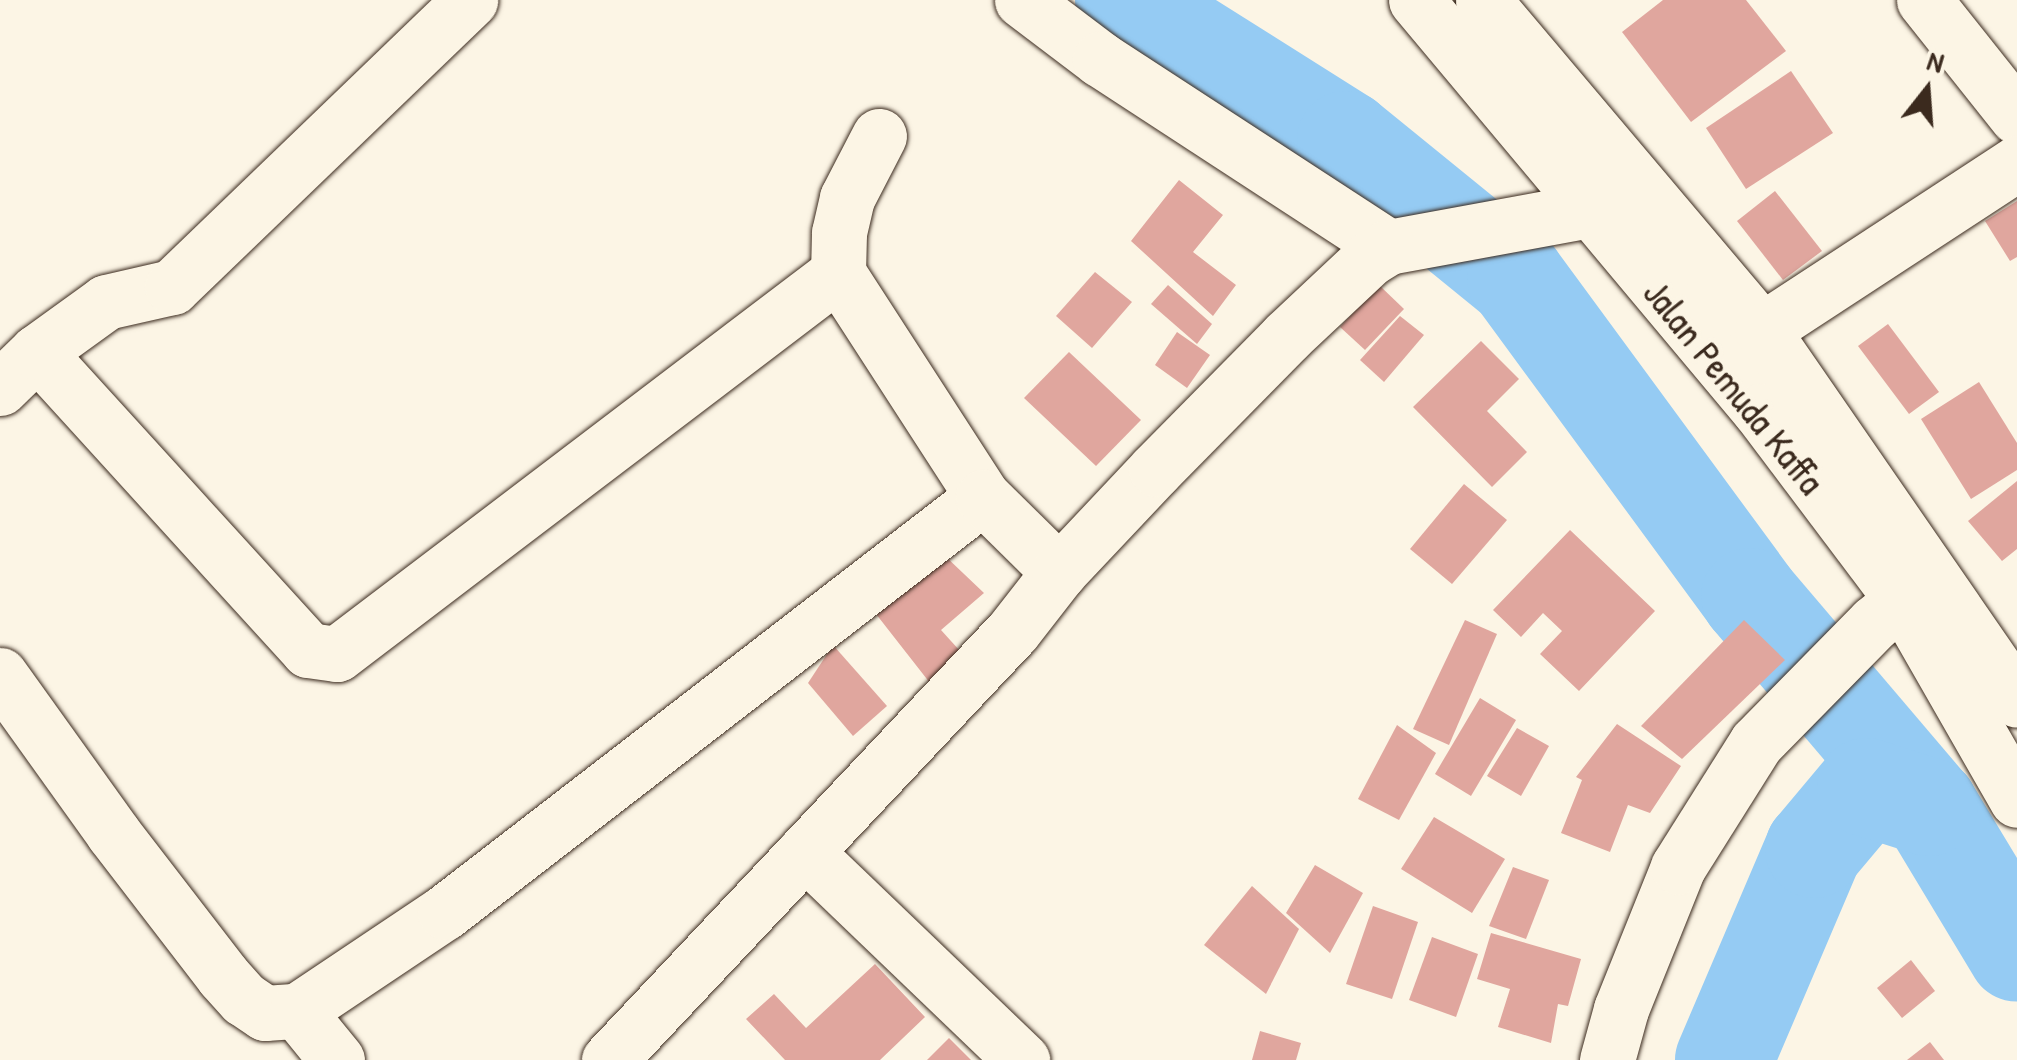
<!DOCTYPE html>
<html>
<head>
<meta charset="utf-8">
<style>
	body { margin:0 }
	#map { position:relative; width:2017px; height:1060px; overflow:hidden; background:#fcf5e5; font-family:"Patrick Hand",sans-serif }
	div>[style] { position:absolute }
	.river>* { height:98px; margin:-49px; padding:0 49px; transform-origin:49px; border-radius:49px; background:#95cbf3 }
	.building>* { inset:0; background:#e0a69e }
	.roads { filter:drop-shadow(0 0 2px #3b2a1e) drop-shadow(0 0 2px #3b2a1e) }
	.minor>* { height:55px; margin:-27.5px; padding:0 27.5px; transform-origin:27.5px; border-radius:27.5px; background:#fcf5e5 }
	.trunk>* { height:55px; margin:-27.5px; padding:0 27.5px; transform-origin:27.5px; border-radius:27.5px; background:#fcf5e5 }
	span { translate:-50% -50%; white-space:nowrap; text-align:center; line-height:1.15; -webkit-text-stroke:9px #fcf5e5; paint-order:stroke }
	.street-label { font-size:38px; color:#3b2a1e }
	.north { position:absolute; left:1877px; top:40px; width:100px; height:100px; -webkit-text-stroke:8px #fcf5e5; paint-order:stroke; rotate:17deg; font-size:28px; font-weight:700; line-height:40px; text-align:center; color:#3b2a1e }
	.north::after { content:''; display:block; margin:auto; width:35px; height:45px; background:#3b2a1e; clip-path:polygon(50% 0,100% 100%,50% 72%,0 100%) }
</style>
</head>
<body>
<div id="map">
	<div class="river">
		<i style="left:1124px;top:0;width:262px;rotate:32.2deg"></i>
		<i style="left:1346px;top:140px;width:219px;rotate:39.1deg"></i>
		<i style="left:1516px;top:278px;width:396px;rotate:53.7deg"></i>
		<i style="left:1750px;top:597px;width:276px;rotate:49.6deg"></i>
		<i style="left:1929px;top:807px;width:170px;rotate:58.9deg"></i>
		<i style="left:1724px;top:1060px;width:229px;rotate:-66.9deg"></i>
		<i style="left:1814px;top:849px;width:81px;rotate:-50deg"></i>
		<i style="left:1866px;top:787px;width:66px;rotate:17.6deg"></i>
	</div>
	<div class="building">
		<i style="clip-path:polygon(1663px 0,1746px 0,1786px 51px,1691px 122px,1622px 32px)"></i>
		<i style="clip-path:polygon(1791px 71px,1833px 133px,1746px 189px,1706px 128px)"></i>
		<i style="clip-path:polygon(1179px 180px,1223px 215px,1193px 252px,1236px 285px,1213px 316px,1131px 241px)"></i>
		<i style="clip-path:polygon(1775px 191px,1822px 251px,1783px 280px,1737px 221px)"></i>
		<i style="clip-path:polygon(2017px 201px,2017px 257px,2010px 261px,1985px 221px)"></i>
		<i style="clip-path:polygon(1095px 272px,1132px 302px,1092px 348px,1056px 316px)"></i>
		<i style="clip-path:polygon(1168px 285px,1212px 324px,1197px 344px,1151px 304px)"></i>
		<i style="clip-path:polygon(1379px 285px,1404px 309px,1365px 350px,1340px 327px)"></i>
		<i style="clip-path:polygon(1400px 316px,1424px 335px,1384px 382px,1360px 360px)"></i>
		<i style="clip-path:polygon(1888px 324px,1939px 392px,1909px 414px,1858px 346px)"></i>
		<i style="clip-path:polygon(1177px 332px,1210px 355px,1187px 388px,1155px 365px)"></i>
		<i style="clip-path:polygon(1481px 341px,1519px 379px,1487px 411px,1527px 452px,1492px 487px,1413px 407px)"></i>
		<i style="clip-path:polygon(1069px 352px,1141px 420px,1096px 466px,1024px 398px)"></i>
		<i style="clip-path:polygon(1979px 382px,2017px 443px,2017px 470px,1971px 499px,1921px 419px)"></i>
		<i style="clip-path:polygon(2017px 481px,2017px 549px,2002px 561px,1968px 521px)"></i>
		<i style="clip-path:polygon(1464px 484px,1507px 520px,1452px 584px,1410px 549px)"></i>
		<i style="clip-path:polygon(1570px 530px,1655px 611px,1579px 691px,1540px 654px,1562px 631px,1543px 613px,1521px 637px,1493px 610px)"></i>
		<i style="clip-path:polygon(943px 554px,984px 593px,941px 630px,970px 662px,937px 692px,876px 614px)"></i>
		<i style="clip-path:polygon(1465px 620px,1497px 634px,1449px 745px,1413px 729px)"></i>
		<i style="clip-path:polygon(1744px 620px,1785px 660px,1682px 759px,1641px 726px)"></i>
		<i style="clip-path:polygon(833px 645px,887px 706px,853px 736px,808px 683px)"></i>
		<i style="clip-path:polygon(1480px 698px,1516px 720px,1471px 796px,1435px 774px)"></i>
		<i style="clip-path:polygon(1617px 724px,1681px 766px,1650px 813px,1628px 805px,1610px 852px,1561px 833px,1582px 780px,1576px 777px)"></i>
		<i style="clip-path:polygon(1397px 725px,1436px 753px,1399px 820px,1358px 799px)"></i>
		<i style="clip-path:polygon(1517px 728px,1549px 746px,1521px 796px,1487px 776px)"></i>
		<i style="clip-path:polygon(1434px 817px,1505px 859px,1472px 913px,1401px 869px)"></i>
		<i style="clip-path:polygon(1315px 865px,1363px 893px,1330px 953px,1286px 913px)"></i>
		<i style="clip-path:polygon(1513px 867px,1549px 880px,1526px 939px,1489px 926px)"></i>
		<i style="clip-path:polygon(1252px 886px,1299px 929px,1266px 994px,1204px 945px)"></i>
		<i style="clip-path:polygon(1373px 906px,1418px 922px,1392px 999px,1346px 984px)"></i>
		<i style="clip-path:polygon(1491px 933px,1581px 959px,1568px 1006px,1558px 1004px,1551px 1043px,1498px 1027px,1510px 989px,1477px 979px)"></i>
		<i style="clip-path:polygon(1432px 937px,1478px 954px,1456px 1017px,1409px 1000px)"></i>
		<i style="clip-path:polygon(1911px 960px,1935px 991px,1902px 1018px,1877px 988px)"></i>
		<i style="clip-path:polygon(875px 964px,925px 1017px,880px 1060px,785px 1060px,746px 1019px,774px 994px,806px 1028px)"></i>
		<i style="clip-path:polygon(1260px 1031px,1301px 1043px,1296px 1060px,1252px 1060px)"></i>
		<i style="clip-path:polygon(949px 1038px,971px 1060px,927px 1060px)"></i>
		<i style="clip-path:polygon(1930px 1042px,1944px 1060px,1907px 1060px)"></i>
	</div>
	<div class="roads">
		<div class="minor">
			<i style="left:1022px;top:0;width:98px;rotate:37.1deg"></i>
			<i style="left:1100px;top:59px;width:344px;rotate:33.1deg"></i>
			<i style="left:1388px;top:247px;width:204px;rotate:-10.4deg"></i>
			<i style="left:1924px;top:0;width:149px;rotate:51.5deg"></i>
			<i style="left:879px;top:136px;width:70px;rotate:117.3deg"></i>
			<i style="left:847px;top:198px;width:36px;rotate:103deg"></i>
			<i style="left:839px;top:233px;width:40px;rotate:91.4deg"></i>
			<i style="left:838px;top:273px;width:267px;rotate:57.1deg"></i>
			<i style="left:1762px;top:330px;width:305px;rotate:-33.2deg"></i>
			<i style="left:37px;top:352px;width:403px;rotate:47.7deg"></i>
			<i style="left:308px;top:650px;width:29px;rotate:8deg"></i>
			<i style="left:337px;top:654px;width:629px;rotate:-37.25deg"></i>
			<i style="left:0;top:388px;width:52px;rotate:-44.2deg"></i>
			<i style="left:37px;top:352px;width:85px;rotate:-35.9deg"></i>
			<i style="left:106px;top:302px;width:68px;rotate:-12.8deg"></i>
			<i style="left:172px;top:287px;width:414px;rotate:-43.9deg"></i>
			<i style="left:0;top:675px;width:194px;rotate:54.4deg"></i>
			<i style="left:113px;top:833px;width:180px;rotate:52.4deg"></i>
			<i style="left:223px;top:976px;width:31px;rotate:48deg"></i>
			<i style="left:244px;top:999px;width:25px;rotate:34deg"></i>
			<i style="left:265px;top:1013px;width:32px;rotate:-4deg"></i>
			<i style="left:805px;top:852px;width:301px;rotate:43.8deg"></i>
			<i style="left:337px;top:1060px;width:63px;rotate:-129.2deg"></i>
			<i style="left:297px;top:1011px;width:178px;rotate:-33.8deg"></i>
			<i style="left:445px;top:912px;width:679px;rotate:-37.65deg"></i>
			<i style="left:983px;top:497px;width:107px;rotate:44.6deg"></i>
			<i style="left:609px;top:1060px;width:589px;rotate:-46.72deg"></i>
			<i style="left:1013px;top:631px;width:75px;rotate:-52.1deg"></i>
			<i style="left:1059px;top:572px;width:141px;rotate:-46.7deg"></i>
			<i style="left:1156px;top:469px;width:185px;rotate:-45.4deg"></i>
			<i style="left:1286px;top:337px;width:114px;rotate:-43.2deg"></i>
			<i style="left:1369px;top:259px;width:22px;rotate:-32deg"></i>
		</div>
		<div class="trunk">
			<i style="left:1416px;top:0;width:536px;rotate:50.07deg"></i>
			<i style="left:1760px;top:411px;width:238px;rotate:53deg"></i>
			<i style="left:1903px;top:601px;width:229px;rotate:60.2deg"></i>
			<i style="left:1483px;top:0;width:432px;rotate:49.8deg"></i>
			<i style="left:1762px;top:330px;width:449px;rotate:55.4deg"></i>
			<i style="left:1607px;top:1060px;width:53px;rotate:-74.6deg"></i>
			<i style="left:1621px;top:1009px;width:153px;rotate:-68.1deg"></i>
			<i style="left:1678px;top:867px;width:146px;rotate:-57.8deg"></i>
			<i style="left:1756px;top:743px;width:168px;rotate:-45.5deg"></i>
			<i style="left:1874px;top:623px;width:72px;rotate:-39.4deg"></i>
		</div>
	</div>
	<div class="street-label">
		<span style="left:1734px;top:387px;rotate:51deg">Jalan Pemuda Kaffa</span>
	</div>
	<div class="north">N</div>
</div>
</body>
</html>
